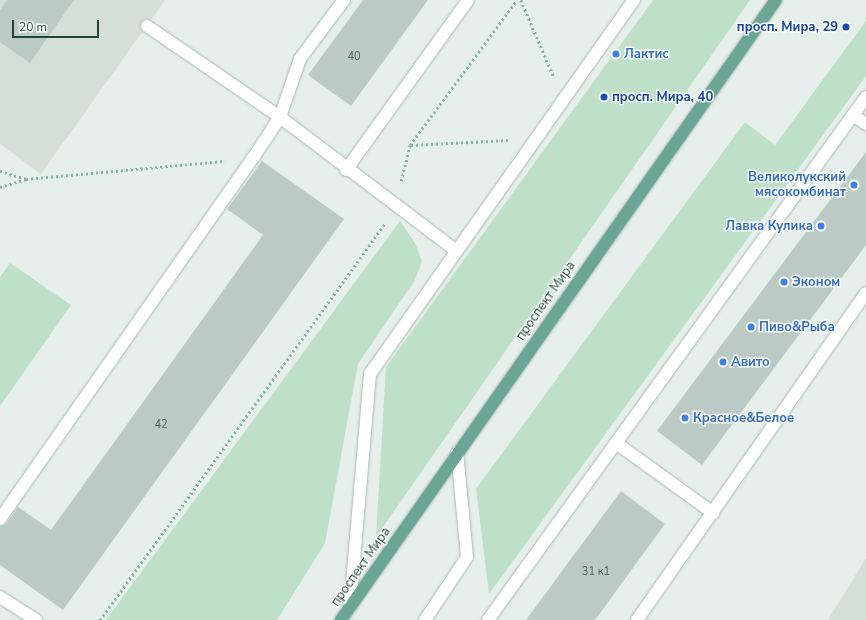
<!DOCTYPE html>
<html>
<head>
<meta charset="utf-8">
<style>
	body { margin:0 }
	#map { position:relative; width:866px; height:620px; overflow:hidden; background:#e6efeb; font-family:"Nunito Sans",sans-serif }
	div>[style] { position:absolute }
	.built>* { inset:0; background:#d4dfda }
	.green>* { inset:0; background:#bfe0c8 }
	.building>* { inset:0; background:#bbcac4 }
	.path>* { height:2.5px; margin-top:-1.25px; transform-origin:0; background:repeating-linear-gradient(90deg,#86b3a5 0 2px,transparent 0 5px) }
	.roads { filter:drop-shadow(0 0 1px #a8b8b2) drop-shadow(0 0 1px #a8b8b2) }
	.minor>* { height:12px; margin:-6px; padding:0 6px; transform-origin:6px; border-radius:6px; background:#fff }
	.major>* { height:12px; margin:-6px; padding:0 6px; transform-origin:6px; border-radius:6px; background:#6aa596 }
	.dots>* { width:11px; height:11px; translate:-50% -50%; box-sizing:border-box; border:2px solid #f7fbf9; border-radius:50% }
	span { translate:-50% -50%; white-space:nowrap; text-align:center; line-height:1.15; -webkit-text-stroke:3px #f7fbf9; paint-order:stroke }
	.number-label { font-size:11px; color:#4a645c }
	.number-label span { -webkit-text-stroke-width:0 }
	.transit-label { font-size:13px; color:#164399; font-weight:700 }
	.right { translate:-100% -50%; text-align:right }
	.left { translate:0 -50%; text-align:left }
	.shop-label { font-size:13px; color:#366cbe; font-weight:700 }
	.street-label { font-size:13px; color:#24423a }
	.scale { position:absolute; left:12px; top:20px; width:87px; height:18px; box-sizing:border-box; border:2px solid #24423a; border-top:0; padding-left:5px; font-size:12px; line-height:14px; white-space:nowrap; color:#24423a; -webkit-text-stroke:3px #f7fbf9; paint-order:stroke }
</style>
</head>
<body>
<div id="map">
	<div class="built">
		<i style="clip-path:polygon(0 0,165px 0,41px 174px,0 144px)"></i>
		<i style="clip-path:polygon(866px 558px,866px 620px,828px 620px)"></i>
	</div>
	<div class="green">
		<i style="clip-path:polygon(653px 0,750px 0,376px 537px,386px 367px)"></i>
		<i style="clip-path:polygon(866px 21px,866px 76px,489px 594px,476px 489px,745px 122px,775px 145px)"></i>
		<i style="clip-path:polygon(400px 221px,415px 243px,422px 261px,415px 280px,358px 364px,325px 543px,277px 620px,106px 620px)"></i>
		<i style="clip-path:polygon(10px 263px,71px 305px,0 406px,0 277px)"></i>
	</div>
	<div class="building">
		<i style="clip-path:polygon(7px 0,74px 0,30px 63px,0 42px,0 10px)"></i>
		<i style="clip-path:polygon(363px 0,428px 0,351px 106px,308px 75px)"></i>
		<i style="clip-path:polygon(866px 152px,866px 245px,702px 465px,657px 431px)"></i>
		<i style="clip-path:polygon(262px 161px,344px 219px,63px 610px,0 565px,0 526px,6px 524px,18px 507px,51px 530px,263px 235px,227px 209px)"></i>
		<i style="clip-path:polygon(621px 491px,665px 524px,595px 620px,526px 620px)"></i>
	</div>
	<div class="path">
		<i style="left:521px;top:0;width:84px;rotate:66.8deg"></i>
		<i style="left:411px;top:145px;width:99px;rotate:-2.9deg"></i>
		<i style="left:0;top:171px;width:27px;rotate:17deg"></i>
		<i style="left:401px;top:181px;width:37px;rotate:-76deg"></i>
		<i style="left:410px;top:145px;width:180px;rotate:-53.6deg"></i>
		<i style="left:0;top:187px;width:27px;rotate:-17deg"></i>
		<i style="left:26px;top:179px;width:200px;rotate:-5.2deg"></i>
		<i style="left:100px;top:620px;width:489px;rotate:-54.3deg"></i>
	</div>
	<div class="roads">
		<div class="minor">
			<i style="left:147px;top:26px;width:161px;rotate:34.4deg"></i>
			<i style="left:280px;top:117px;width:220px;rotate:37.2deg"></i>
			<i style="left:853px;top:115px;width:16px;rotate:35deg"></i>
			<i style="left:346px;top:170px;width:209px;rotate:-54.3deg"></i>
			<i style="left:616px;top:443px;width:120px;rotate:35.8deg"></i>
			<i style="left:0;top:519px;width:441px;rotate:-55deg"></i>
			<i style="left:253px;top:158px;width:49px;rotate:-56.6deg"></i>
			<i style="left:280px;top:117px;width:61px;rotate:-71deg"></i>
			<i style="left:300px;top:59px;width:74px;rotate:-53.3deg"></i>
			<i style="left:0;top:597px;width:43px;rotate:32.6deg"></i>
			<i style="left:350px;top:607px;width:234px;rotate:-85.1deg"></i>
			<i style="left:370px;top:374px;width:458px;rotate:-54.8deg"></i>
			<i style="left:425px;top:620px;width:76px;rotate:-56.3deg"></i>
			<i style="left:467px;top:557px;width:105px;rotate:-95.4deg"></i>
			<i style="left:488px;top:620px;width:645px;rotate:-54.14deg"></i>
			<i style="left:637px;top:620px;width:399px;rotate:-55deg"></i>
		</div>
		<div class="major">
			<i style="left:341px;top:620px;width:757px;rotate:-54.95deg"></i>
		</div>
	</div>
	<div class="dots">
		<i style="left:846px;top:27px;background:#1a4fb4"></i>
		<i style="left:616px;top:54px;background:#3f7fe0"></i>
		<i style="left:604px;top:97px;background:#1a4fb4"></i>
		<i style="left:854px;top:185px;background:#3f7fe0"></i>
		<i style="left:821px;top:226px;background:#3f7fe0"></i>
		<i style="left:784px;top:282px;background:#3f7fe0"></i>
		<i style="left:751px;top:327px;background:#3f7fe0"></i>
		<i style="left:723px;top:362px;background:#3f7fe0"></i>
		<i style="left:685px;top:418px;background:#3f7fe0"></i>
	</div>
	<div class="number-label">
		<span style="left:354px;top:57px">40</span>
		<span style="left:161px;top:425px">42</span>
		<span style="left:596px;top:572px">31 к1</span>
	</div>
	<div class="transit-label">
		<span class="right" style="left:838px;top:27px">просп. Мира, 29</span>
		<span class="left" style="left:612px;top:97px">просп. Мира, 40</span>
	</div>
	<div class="shop-label">
		<span class="left" style="left:624px;top:54px">Лактис</span>
		<span class="right" style="left:846px;top:185px">Великолукский<br>мясокомбинат</span>
		<span class="right" style="left:813px;top:226px">Лавка Кулика</span>
		<span class="left" style="left:792px;top:282px">Эконом</span>
		<span class="left" style="left:759px;top:327px">Пиво&amp;Рыба</span>
		<span class="left" style="left:731px;top:362px">Авито</span>
		<span class="left" style="left:693px;top:418px">Красное&amp;Белое</span>
	</div>
	<div class="street-label">
		<span style="left:546px;top:301px;rotate:-55deg">проспект Мира</span>
		<span style="left:361px;top:567px;rotate:-55deg">проспект Мира</span>
	</div>
	<div class="scale">20 m</div>
</div>
</body>
</html>
